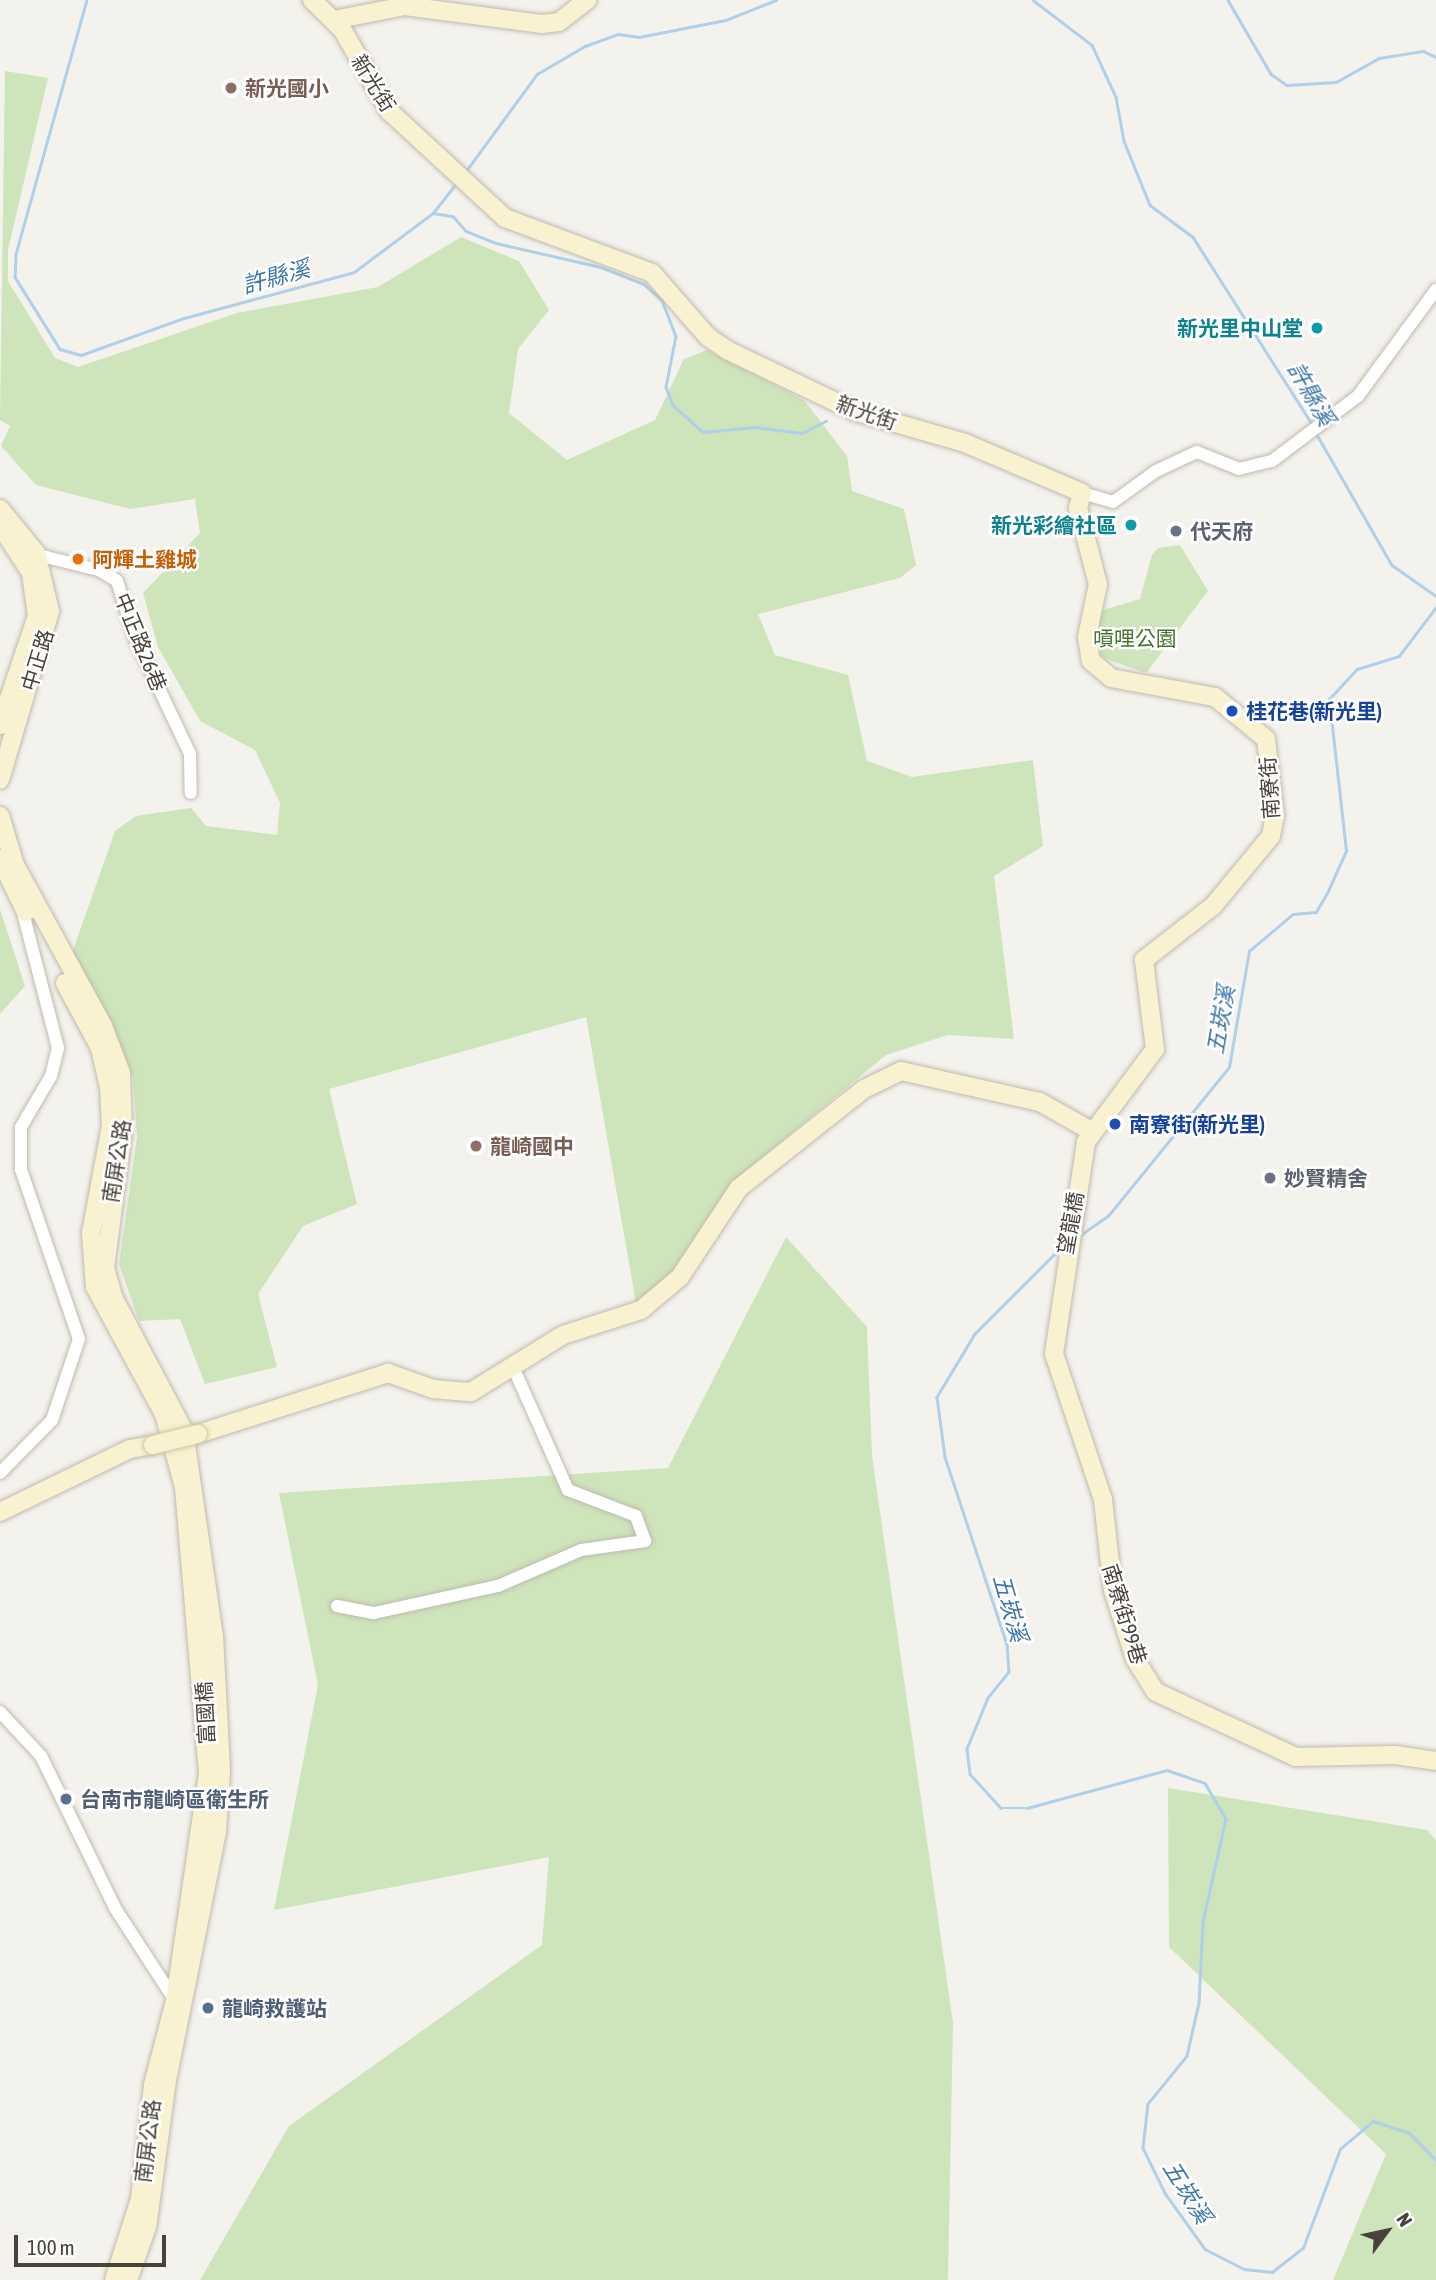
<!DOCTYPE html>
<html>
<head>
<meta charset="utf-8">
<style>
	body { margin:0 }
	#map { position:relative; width:1436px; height:2280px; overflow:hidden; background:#f4f2ec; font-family:"Asap Condensed","Noto Sans TC",sans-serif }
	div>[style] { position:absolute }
	.green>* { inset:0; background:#cee4ba }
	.stream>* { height:2.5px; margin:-1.25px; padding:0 1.25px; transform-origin:1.25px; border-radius:1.25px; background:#b0cfe9 }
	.roads { filter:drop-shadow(0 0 2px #bfbaaf) drop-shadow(0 0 2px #bfbaaf) }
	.street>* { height:12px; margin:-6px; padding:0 6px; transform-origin:6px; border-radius:6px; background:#fff }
	.secondary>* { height:18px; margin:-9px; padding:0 9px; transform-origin:9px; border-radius:9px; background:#f9f2d1 }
	.bridges { filter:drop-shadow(0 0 2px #cec6a1) drop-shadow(0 0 2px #cec6a1) }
	.secondary-bridge>* { height:18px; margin:-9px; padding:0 9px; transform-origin:9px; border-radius:9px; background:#f9f2d1 }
	.dots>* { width:19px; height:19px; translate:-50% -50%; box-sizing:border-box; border:4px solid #fff; border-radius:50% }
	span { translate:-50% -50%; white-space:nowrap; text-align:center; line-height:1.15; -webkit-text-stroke:5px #fff; paint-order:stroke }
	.street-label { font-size:21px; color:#48433a }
	.education-label { font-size:21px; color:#785e54; font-weight:700 }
	.left { translate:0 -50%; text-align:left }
	.culture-label { font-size:21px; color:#0d838f; font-weight:700 }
	.right { translate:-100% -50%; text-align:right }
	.worship-label { font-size:21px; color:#5b616d; font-weight:700 }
	.food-label { font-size:21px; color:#c56008; font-weight:700 }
	.park-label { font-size:21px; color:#487433 }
	.transit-label { font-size:21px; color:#164399; font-weight:700 }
	.service-label { font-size:21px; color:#4e5e75; font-weight:700 }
	.water-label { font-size:23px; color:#3e76a9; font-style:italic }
	.north { position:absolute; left:1352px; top:2196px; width:70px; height:70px; -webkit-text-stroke:5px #fff; paint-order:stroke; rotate:57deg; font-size:19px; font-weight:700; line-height:28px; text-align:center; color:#48433a }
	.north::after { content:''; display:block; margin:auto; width:24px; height:32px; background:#48433a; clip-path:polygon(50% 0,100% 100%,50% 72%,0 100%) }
	.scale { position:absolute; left:14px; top:2235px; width:152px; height:32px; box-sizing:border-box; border:4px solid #48433a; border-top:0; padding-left:9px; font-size:21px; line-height:24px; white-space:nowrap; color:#48433a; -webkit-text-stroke:5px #fff; paint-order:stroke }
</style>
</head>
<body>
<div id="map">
	<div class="green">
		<i style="clip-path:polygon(5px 71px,48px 78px,8px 250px,8px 281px,55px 358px,78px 367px,237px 313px,378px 287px,461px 237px,519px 261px,549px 310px,518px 349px,509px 413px,567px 460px,655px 420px,684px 359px,707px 350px,804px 400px,847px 456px,852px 491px,904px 509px,916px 565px,900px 578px,758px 614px,775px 655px,848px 675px,867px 761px,912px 777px,1033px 760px,1043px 846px,994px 876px,1014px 1039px,948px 1035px,886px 1055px,731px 1183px,665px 1284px,636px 1303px,586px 1017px,329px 1089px,357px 1204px,303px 1226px,258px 1294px,277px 1367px,205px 1384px,180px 1319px,139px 1321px,119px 1264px,137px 1137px,133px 1079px,72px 953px,115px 831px,136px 816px,191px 808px,206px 826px,277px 835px,280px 803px,255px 750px,200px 721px,158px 647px,143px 593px,200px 533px,195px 499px,130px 509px,36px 485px,1px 446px,10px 426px,0 420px)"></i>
		<i style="clip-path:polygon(1180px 545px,1208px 591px,1146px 673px,1106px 659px,1093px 646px,1097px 612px,1140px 599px,1152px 555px,1158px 548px)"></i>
		<i style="clip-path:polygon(0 909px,25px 986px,0 1014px)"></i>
		<i style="clip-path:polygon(786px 1237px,867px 1327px,872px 1456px,953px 2023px,948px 2280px,200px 2280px,289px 2126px,542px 1945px,549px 1857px,274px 1910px,318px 1685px,279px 1493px,668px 1468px)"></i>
		<i style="clip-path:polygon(1168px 1788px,1427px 1830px,1436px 1840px,1436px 2280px,1333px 2280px,1386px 2154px,1169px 1947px)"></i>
	</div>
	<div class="stream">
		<i style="left:87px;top:0;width:264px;rotate:105.6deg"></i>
		<i style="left:16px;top:254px;width:23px;rotate:92deg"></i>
		<i style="left:15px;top:277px;width:85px;rotate:58deg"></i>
		<i style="left:60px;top:349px;width:22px;rotate:16deg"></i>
		<i style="left:81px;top:355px;width:109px;rotate:-19.8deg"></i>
		<i style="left:184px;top:318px;width:176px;rotate:-15.1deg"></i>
		<i style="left:354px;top:272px;width:99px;rotate:-36.8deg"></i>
		<i style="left:433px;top:213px;width:39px;rotate:-52deg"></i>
		<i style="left:1033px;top:0;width:74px;rotate:37.3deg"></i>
		<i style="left:1092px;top:45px;width:57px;rotate:65.2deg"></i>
		<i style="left:1116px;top:97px;width:45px;rotate:79.7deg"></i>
		<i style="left:1124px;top:141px;width:69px;rotate:67.9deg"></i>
		<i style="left:1150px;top:205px;width:54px;rotate:36.7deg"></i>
		<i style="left:1193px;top:237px;width:222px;rotate:57.5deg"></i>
		<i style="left:1228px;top:0;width:86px;rotate:59.8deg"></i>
		<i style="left:1271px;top:74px;width:19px;rotate:35deg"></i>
		<i style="left:1287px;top:85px;width:49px;rotate:-3.5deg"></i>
		<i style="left:1336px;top:82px;width:49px;rotate:-29.2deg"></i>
		<i style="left:1379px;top:58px;width:45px;rotate:-9deg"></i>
		<i style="left:1423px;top:51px;width:14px;rotate:25deg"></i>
		<i style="left:466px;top:171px;width:120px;rotate:-53.8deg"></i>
		<i style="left:537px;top:74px;width:56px;rotate:-30.3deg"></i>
		<i style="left:585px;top:46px;width:35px;rotate:-20deg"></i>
		<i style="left:618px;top:34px;width:21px;rotate:8deg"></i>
		<i style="left:639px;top:37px;width:89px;rotate:-11.1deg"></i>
		<i style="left:726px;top:20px;width:54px;rotate:-21.8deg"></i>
		<i style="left:433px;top:213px;width:20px;rotate:9deg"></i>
		<i style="left:453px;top:216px;width:20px;rotate:49deg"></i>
		<i style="left:466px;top:231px;width:32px;rotate:22deg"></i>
		<i style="left:496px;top:243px;width:108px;rotate:12.9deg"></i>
		<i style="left:601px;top:267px;width:46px;rotate:21.6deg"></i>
		<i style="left:644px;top:284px;width:24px;rotate:42deg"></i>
		<i style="left:662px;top:300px;width:39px;rotate:69deg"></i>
		<i style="left:676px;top:336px;width:52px;rotate:101.1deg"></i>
		<i style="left:666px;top:387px;width:19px;rotate:69deg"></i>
		<i style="left:673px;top:405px;width:40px;rotate:42deg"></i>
		<i style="left:703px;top:432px;width:52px;rotate:-5.5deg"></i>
		<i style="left:755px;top:427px;width:47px;rotate:7.3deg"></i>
		<i style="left:802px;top:433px;width:27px;rotate:-27deg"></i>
		<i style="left:1316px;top:433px;width:152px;rotate:60.1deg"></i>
		<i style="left:1392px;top:565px;width:54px;rotate:35.2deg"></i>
		<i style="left:1079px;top:1236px;width:35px;rotate:-35deg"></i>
		<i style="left:1108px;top:1216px;width:192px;rotate:-50.9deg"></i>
		<i style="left:1229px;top:1067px;width:118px;rotate:-80.2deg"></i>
		<i style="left:1249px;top:951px;width:57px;rotate:-40.1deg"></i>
		<i style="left:1293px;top:914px;width:23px;rotate:-5deg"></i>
		<i style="left:1316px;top:912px;width:24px;rotate:-60deg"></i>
		<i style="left:1328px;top:891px;width:44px;rotate:-65.8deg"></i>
		<i style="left:1346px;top:851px;width:153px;rotate:-96.4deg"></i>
		<i style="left:1329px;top:699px;width:41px;rotate:-47deg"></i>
		<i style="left:1357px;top:669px;width:44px;rotate:-17.2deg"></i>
		<i style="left:1399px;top:656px;width:61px;rotate:-52.9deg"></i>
		<i style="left:1062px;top:1247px;width:123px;rotate:135deg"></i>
		<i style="left:975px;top:1334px;width:74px;rotate:121.1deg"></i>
		<i style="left:937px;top:1397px;width:61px;rotate:82.4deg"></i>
		<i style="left:945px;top:1457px;width:197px;rotate:71.7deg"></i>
		<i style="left:1007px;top:1644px;width:28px;rotate:86deg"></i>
		<i style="left:1009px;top:1672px;width:33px;rotate:129deg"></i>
		<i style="left:988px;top:1698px;width:55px;rotate:112.4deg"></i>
		<i style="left:967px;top:1749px;width:25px;rotate:83deg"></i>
		<i style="left:970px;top:1774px;width:46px;rotate:47.6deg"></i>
		<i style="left:1001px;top:1808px;width:26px"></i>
		<i style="left:1027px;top:1808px;width:145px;rotate:-15.2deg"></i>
		<i style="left:1167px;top:1770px;width:40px;rotate:18.9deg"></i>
		<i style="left:1205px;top:1783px;width:42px;rotate:59.7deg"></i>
		<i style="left:1226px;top:1819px;width:106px;rotate:102.6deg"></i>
		<i style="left:1203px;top:1922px;width:81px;rotate:92.8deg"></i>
		<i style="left:1199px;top:2003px;width:54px;rotate:102.8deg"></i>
		<i style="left:1187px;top:2056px;width:62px;rotate:129.1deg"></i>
		<i style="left:1148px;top:2104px;width:44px;rotate:96.5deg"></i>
		<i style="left:1143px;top:2148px;width:50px;rotate:63.9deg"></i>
		<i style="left:1165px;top:2193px;width:69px;rotate:54.5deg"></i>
		<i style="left:1205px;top:2249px;width:44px;rotate:27.1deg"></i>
		<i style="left:1244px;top:2269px;width:28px;rotate:6deg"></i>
		<i style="left:1272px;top:2272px;width:39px;rotate:-38deg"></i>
		<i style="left:1303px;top:2248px;width:106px;rotate:-69.5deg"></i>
		<i style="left:1340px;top:2149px;width:43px;rotate:-40.3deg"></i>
		<i style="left:1373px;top:2121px;width:38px;rotate:18deg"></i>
		<i style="left:1409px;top:2133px;width:38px;rotate:45deg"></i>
	</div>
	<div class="roads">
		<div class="street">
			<i style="left:1082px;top:493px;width:32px;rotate:16deg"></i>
			<i style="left:1113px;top:502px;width:53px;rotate:-35.8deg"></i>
			<i style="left:1156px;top:471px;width:45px;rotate:-24.9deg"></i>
			<i style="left:1197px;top:452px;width:45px;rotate:22deg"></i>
			<i style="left:1239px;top:469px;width:34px;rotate:-14deg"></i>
			<i style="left:1272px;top:461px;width:108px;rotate:-37.1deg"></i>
			<i style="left:1358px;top:396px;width:132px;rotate:-53.7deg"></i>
			<i style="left:32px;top:561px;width:15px;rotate:-16deg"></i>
			<i style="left:46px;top:557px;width:55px;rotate:13.8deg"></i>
			<i style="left:99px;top:570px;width:21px;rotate:31deg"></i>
			<i style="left:117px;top:581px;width:60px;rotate:72.5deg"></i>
			<i style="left:135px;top:638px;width:128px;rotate:64.6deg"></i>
			<i style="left:190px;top:754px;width:39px;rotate:89deg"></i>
			<i style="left:0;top:1473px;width:74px;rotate:-45.5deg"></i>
			<i style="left:52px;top:1420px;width:85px;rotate:-71.6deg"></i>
			<i style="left:79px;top:1339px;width:179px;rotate:-108.9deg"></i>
			<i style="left:21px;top:1170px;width:43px;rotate:-90deg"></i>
			<i style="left:21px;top:1127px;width:59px;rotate:-59.5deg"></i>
			<i style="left:51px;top:1076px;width:29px;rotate:-76deg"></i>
			<i style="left:58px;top:1048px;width:148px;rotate:-104.5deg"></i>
			<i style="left:337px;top:1606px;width:38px;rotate:11deg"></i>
			<i style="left:374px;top:1613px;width:127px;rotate:-12.3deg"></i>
			<i style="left:498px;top:1586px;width:90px;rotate:-23.4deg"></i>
			<i style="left:581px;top:1550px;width:65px;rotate:-8deg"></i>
			<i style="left:645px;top:1541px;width:27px;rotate:-110deg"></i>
			<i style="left:636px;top:1516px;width:73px;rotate:-159.1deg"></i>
			<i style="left:568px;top:1490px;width:133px;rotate:-114.1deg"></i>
			<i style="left:0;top:1712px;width:60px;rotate:47deg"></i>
			<i style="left:41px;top:1756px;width:169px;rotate:64deg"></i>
			<i style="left:115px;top:1908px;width:108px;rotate:57deg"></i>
		</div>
		<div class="secondary">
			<i style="left:312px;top:0;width:42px;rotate:44deg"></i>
			<i style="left:342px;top:29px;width:95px;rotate:60.2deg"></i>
			<i style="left:389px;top:111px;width:158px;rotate:42.7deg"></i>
			<i style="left:505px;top:218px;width:157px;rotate:20.5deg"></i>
			<i style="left:652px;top:273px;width:85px;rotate:48.8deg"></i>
			<i style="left:708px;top:337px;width:25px;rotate:34deg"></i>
			<i style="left:729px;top:351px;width:139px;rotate:25.6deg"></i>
			<i style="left:854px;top:411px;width:116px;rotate:16.1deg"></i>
			<i style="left:965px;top:443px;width:127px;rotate:23.1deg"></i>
			<i style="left:1082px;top:493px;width:16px;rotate:105deg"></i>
			<i style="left:1078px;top:508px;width:79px;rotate:75.3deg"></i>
			<i style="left:1098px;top:584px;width:54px;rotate:101.7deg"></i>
			<i style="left:1087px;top:637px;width:24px;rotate:81deg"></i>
			<i style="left:1091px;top:661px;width:26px;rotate:40deg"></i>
			<i style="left:1111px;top:678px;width:106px;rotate:10.4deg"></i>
			<i style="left:1215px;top:697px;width:66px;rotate:39.5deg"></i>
			<i style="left:1266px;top:739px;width:77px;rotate:83.2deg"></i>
			<i style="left:1275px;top:815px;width:21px;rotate:101deg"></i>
			<i style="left:1271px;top:836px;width:91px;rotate:129.6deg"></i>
			<i style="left:1213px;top:906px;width:88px;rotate:142deg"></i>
			<i style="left:1144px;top:960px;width:90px;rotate:83deg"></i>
			<i style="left:1155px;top:1049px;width:116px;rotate:126.6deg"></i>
			<i style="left:1086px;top:1142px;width:214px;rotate:98.6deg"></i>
			<i style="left:1054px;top:1354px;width:154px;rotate:71.4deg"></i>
			<i style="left:1103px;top:1500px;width:91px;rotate:83.7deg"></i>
			<i style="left:1113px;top:1590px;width:72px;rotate:72.3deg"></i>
			<i style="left:1135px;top:1659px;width:39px;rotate:58deg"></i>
			<i style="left:1156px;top:1692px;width:154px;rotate:24.9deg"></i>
			<i style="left:1296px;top:1757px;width:99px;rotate:-1.2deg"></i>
			<i style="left:1395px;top:1755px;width:41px;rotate:8.3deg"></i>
			<i style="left:334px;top:20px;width:72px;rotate:-11.2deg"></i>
			<i style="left:405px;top:6px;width:137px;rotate:7.5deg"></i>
			<i style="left:541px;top:24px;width:18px;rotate:-6deg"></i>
			<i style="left:559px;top:22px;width:36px;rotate:-38deg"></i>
			<i style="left:0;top:509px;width:57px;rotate:50.7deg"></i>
			<i style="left:36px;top:553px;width:60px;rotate:76.4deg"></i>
			<i style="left:50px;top:611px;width:176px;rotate:106.5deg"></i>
			<i style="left:0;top:525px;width:57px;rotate:57.1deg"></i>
			<i style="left:31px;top:573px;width:43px;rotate:82.1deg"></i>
			<i style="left:37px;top:616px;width:115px;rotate:108.7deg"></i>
			<i style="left:0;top:816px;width:51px;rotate:73deg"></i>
			<i style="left:15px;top:865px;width:183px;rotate:61.3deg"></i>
			<i style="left:103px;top:1026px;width:50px;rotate:69deg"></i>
			<i style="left:121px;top:1073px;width:57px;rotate:88deg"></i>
			<i style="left:123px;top:1130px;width:139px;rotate:97.4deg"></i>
			<i style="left:105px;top:1268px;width:32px;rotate:74deg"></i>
			<i style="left:114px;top:1299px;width:149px;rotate:62.1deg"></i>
			<i style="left:184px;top:1431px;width:207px;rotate:81.7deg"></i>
			<i style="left:214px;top:1636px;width:135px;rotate:87deg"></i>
			<i style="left:221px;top:1771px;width:61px;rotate:93.8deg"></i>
			<i style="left:217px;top:1832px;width:253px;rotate:101.4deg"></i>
			<i style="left:167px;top:2080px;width:148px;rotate:97.7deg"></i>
			<i style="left:147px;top:2227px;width:56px;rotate:109.7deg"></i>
			<i style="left:0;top:859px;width:59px;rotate:63.9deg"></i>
			<i style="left:65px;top:983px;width:74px;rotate:61.7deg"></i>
			<i style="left:100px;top:1048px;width:40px;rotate:77deg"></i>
			<i style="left:109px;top:1087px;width:39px;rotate:87deg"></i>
			<i style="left:111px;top:1126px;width:109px;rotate:100.6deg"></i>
			<i style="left:91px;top:1233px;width:54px;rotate:85.8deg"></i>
			<i style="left:95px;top:1287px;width:145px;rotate:61.5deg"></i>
			<i style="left:164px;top:1414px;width:76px;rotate:74.7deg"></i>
			<i style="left:184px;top:1487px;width:288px;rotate:85.2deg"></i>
			<i style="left:208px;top:1774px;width:229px;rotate:98.3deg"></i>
			<i style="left:175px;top:2001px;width:87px;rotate:104.7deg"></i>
			<i style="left:153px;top:2085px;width:115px;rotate:96.5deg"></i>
			<i style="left:140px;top:2199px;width:85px;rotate:107.8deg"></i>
			<i style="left:198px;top:1434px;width:200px;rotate:-17.8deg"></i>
			<i style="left:388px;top:1373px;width:48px;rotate:19.6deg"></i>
			<i style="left:433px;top:1389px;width:38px;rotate:5deg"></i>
			<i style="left:471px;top:1392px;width:108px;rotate:-31.8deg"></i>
			<i style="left:563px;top:1335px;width:82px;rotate:-17.8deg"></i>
			<i style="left:641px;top:1310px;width:51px;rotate:-40.2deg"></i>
			<i style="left:680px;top:1277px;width:107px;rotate:-56.5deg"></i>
			<i style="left:739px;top:1188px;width:159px;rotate:-38.4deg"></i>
			<i style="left:864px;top:1089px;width:41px;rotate:-25.9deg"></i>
			<i style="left:901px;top:1071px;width:142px;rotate:12.6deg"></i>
			<i style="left:1040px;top:1102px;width:59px;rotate:29.6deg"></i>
			<i style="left:0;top:1512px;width:144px;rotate:-25.9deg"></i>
			<i style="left:130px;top:1449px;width:23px;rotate:-10deg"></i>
		</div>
	</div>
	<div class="bridges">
		<div class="secondary-bridge">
			<i style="left:153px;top:1445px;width:46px;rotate:-13.7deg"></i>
		</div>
	</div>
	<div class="dots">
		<i style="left:231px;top:88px;background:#8d6e63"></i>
		<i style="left:1317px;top:328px;background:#0f9aa8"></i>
		<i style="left:1131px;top:525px;background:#0f9aa8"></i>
		<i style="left:1176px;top:531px;background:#6b7280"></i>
		<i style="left:78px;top:559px;background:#e8710a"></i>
		<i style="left:1232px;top:711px;background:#1a4fb4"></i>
		<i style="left:1115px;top:1124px;background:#1a4fb4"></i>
		<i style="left:476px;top:1146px;background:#8d6e63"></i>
		<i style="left:1270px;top:1178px;background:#6b7280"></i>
		<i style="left:66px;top:1799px;background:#5c6f8a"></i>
		<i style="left:208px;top:2008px;background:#5c6f8a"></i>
	</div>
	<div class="street-label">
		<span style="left:374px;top:83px;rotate:58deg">新光街</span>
		<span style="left:867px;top:412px;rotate:19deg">新光街</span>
		<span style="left:141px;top:642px;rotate:68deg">中正路26巷</span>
		<span style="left:37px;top:660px;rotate:-73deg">中正路</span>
		<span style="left:1269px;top:788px;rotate:-94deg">南寮街</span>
		<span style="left:116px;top:1161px;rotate:-81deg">南屏公路</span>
		<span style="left:1070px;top:1223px;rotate:-80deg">望龍橋</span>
		<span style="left:1125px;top:1614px;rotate:73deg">南寮街99巷</span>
		<span style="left:205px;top:1713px;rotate:-93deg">富國橋</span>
		<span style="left:147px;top:2141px;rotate:-83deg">南屏公路</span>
	</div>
	<div class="education-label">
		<span class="left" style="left:245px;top:88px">新光國小</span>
		<span class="left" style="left:490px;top:1146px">龍崎國中</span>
	</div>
	<div class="culture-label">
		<span class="right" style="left:1303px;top:328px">新光里中山堂</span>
		<span class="right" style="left:1117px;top:525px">新光彩繪社區</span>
	</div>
	<div class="worship-label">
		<span class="left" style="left:1190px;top:531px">代天府</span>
		<span class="left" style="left:1284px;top:1178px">妙賢精舍</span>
	</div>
	<div class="food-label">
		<span class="left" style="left:92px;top:559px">阿輝土雞城</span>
	</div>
	<div class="park-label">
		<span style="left:1135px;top:638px">嗊哩公園</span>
	</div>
	<div class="transit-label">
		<span class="left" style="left:1246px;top:711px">桂花巷(新光里)</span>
		<span class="left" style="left:1129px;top:1124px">南寮街(新光里)</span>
	</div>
	<div class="service-label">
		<span class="left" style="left:80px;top:1799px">台南市龍崎區衛生所</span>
		<span class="left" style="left:222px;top:2008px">龍崎救護站</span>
	</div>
	<div class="water-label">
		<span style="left:276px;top:277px;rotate:-15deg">許縣溪</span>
		<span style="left:1311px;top:394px;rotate:60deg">許縣溪</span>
		<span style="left:1221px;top:1020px;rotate:-80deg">五崁溪</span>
		<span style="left:1010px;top:1608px;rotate:74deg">五崁溪</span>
		<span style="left:1187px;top:2192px;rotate:58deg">五崁溪</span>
	</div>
	<div class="north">N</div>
	<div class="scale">100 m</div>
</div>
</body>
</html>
